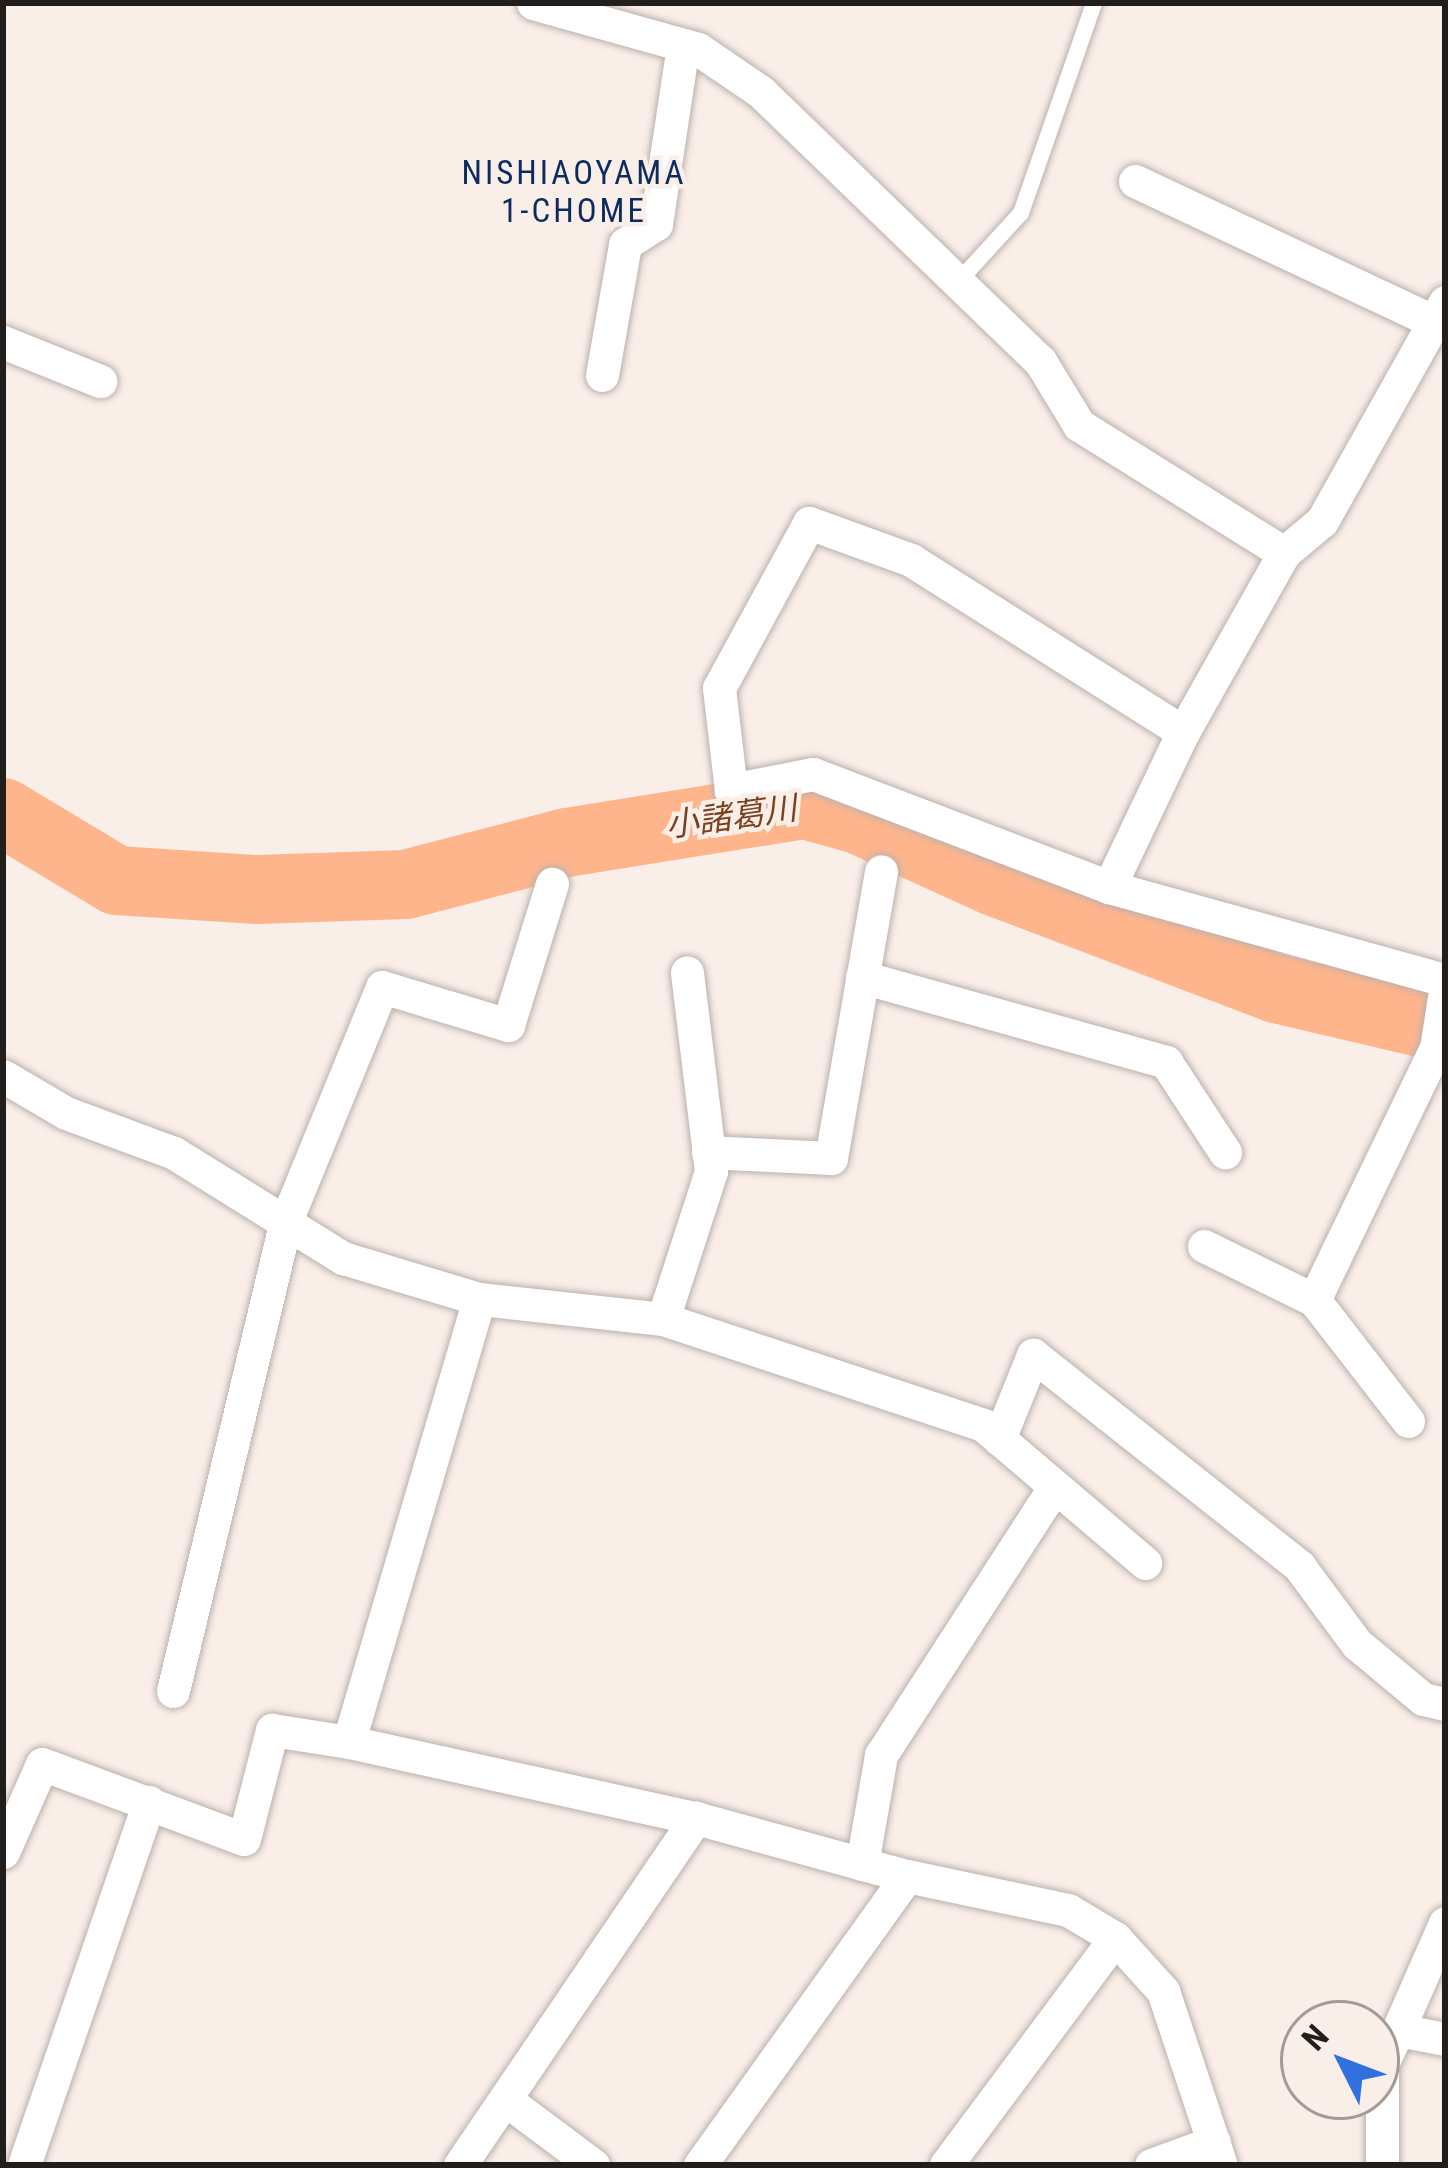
<!DOCTYPE html>
<html>
<head>
<meta charset="utf-8">
<style>
	body { margin:0 }
	#map { position:relative; width:1448px; height:2168px; overflow:hidden; background:#faeee8; font-family:"Roboto Condensed","Noto Sans JP",sans-serif }
	div>[style] { position:absolute }
	.river>* { height:69px; margin:-34.5px; padding:0 34.5px; transform-origin:34.5px; border-radius:34.5px; background:#feb58c }
	.roads { filter:drop-shadow(0 0 3px #bcb1ac) drop-shadow(0 0 3px #bcb1ac) }
	.lane>* { height:16px; margin:-8px; padding:0 8px; transform-origin:8px; border-radius:8px; background:#fff }
	.street>* { height:33px; margin:-16.5px; padding:0 16.5px; transform-origin:16.5px; border-radius:16.5px; background:#fff }
	span { translate:-50% -50%; white-space:nowrap; text-align:center; line-height:1.15; -webkit-text-stroke:9px #faeee8; paint-order:stroke }
	.neighbourhood-label { font-size:33px; color:#0c2b5f; letter-spacing:3px }
	.water-label { font-size:33px; color:#7b411d; font-style:italic }
	.frame { position:absolute; inset:0; border:6px solid #221e1c; pointer-events:none }
	.north { position:absolute; left:1280px; top:2000px; width:120px; height:120px; box-sizing:border-box; background:#faeee8; border:3px solid #a49b96; border-radius:50%; rotate:312deg; font-size:33px; font-weight:700; line-height:48px; text-align:center; color:#221e1c }
	.north::after { content:''; display:block; margin:auto; width:42px; height:54px; background:#3071df; clip-path:polygon(50% 0,100% 100%,50% 72%,0 100%) }
</style>
</head>
<body>
<div id="map">
	<div class="river">
		<i style="left:3px;top:812px;width:132px;rotate:31deg"></i>
		<i style="left:116px;top:880px;width:141px;rotate:3.7deg"></i>
		<i style="left:257px;top:889px;width:148px;rotate:-1.9deg"></i>
		<i style="left:405px;top:884px;width:166px;rotate:-14.6deg"></i>
		<i style="left:566px;top:842px;width:241px;rotate:-9.1deg"></i>
		<i style="left:804px;top:804px;width:56px;rotate:15.5deg"></i>
		<i style="left:858px;top:819px;width:149px;rotate:24.5deg"></i>
		<i style="left:994px;top:881px;width:302px;rotate:20.8deg"></i>
		<i style="left:1276px;top:988px;width:174px;rotate:13.3deg"></i>
	</div>
	<div class="roads">
		<div class="lane">
			<i style="left:958px;top:282px;width:93px;rotate:-47.6deg"></i>
			<i style="left:1021px;top:213px;width:222px;rotate:-70.8deg"></i>
		</div>
		<div class="street">
			<i style="left:533px;top:3px;width:171px;rotate:15.6deg"></i>
			<i style="left:698px;top:49px;width:76px;rotate:34.3deg"></i>
			<i style="left:761px;top:92px;width:388px;rotate:44deg"></i>
			<i style="left:1040px;top:361px;width:75px;rotate:58.6deg"></i>
			<i style="left:1079px;top:425px;width:242px;rotate:32deg"></i>
			<i style="left:1135px;top:181px;width:331px;rotate:25.2deg"></i>
			<i style="left:1445px;top:302px;width:251px;rotate:119.3deg"></i>
			<i style="left:1322px;top:521px;width:50px;rotate:139.9deg"></i>
			<i style="left:1284px;top:553px;width:206px;rotate:119.4deg"></i>
			<i style="left:1183px;top:732px;width:172px;rotate:115.5deg"></i>
			<i style="left:1109px;top:887px;width:349px;rotate:15.5deg"></i>
			<i style="left:3px;top:342px;width:105px;rotate:21.9deg"></i>
			<i style="left:602px;top:375px;width:133px;rotate:-80deg"></i>
			<i style="left:625px;top:244px;width:37px;rotate:-33deg"></i>
			<i style="left:656px;top:224px;width:181px;rotate:-81.4deg"></i>
			<i style="left:1109px;top:887px;width:317px;rotate:-159.1deg"></i>
			<i style="left:813px;top:774px;width:84px;rotate:169deg"></i>
			<i style="left:731px;top:790px;width:103px;rotate:-96.7deg"></i>
			<i style="left:719px;top:688px;width:188px;rotate:-61.4deg"></i>
			<i style="left:809px;top:523px;width:109px;rotate:19.9deg"></i>
			<i style="left:911px;top:560px;width:322px;rotate:32.3deg"></i>
			<i style="left:862px;top:977px;width:316px;rotate:15.6deg"></i>
			<i style="left:1166px;top:1062px;width:108px;rotate:56.8deg"></i>
			<i style="left:3px;top:1076px;width:73px;rotate:30.4deg"></i>
			<i style="left:66px;top:1113px;width:115px;rotate:20.3deg"></i>
			<i style="left:174px;top:1153px;width:199px;rotate:31.9deg"></i>
			<i style="left:343px;top:1258px;width:142px;rotate:16.8deg"></i>
			<i style="left:479px;top:1299px;width:462px;rotate:106.4deg"></i>
			<i style="left:349px;top:1742px;width:355px;rotate:12.4deg"></i>
			<i style="left:696px;top:1818px;width:219px;rotate:15.4deg"></i>
			<i style="left:907px;top:1876px;width:165px;rotate:11.9deg"></i>
			<i style="left:1068px;top:1910px;width:55px;rotate:30.8deg"></i>
			<i style="left:1115px;top:1938px;width:72px;rotate:47.8deg"></i>
			<i style="left:1163px;top:1991px;width:183px;rotate:71.6deg"></i>
			<i style="left:708px;top:1152px;width:123px;rotate:2.8deg"></i>
			<i style="left:831px;top:1158px;width:291px;rotate:-80.1deg"></i>
			<i style="left:1204px;top:1246px;width:123px;rotate:26.1deg"></i>
			<i style="left:479px;top:1299px;width:185px;rotate:6.2deg"></i>
			<i style="left:663px;top:1319px;width:337px;rotate:18.3deg"></i>
			<i style="left:983px;top:1425px;width:213px;rotate:40.4deg"></i>
			<i style="left:663px;top:1319px;width:156px;rotate:-72deg"></i>
			<i style="left:711px;top:1171px;width:200px;rotate:-96.9deg"></i>
			<i style="left:1408px;top:1421px;width:153px;rotate:-127.8deg"></i>
			<i style="left:1314px;top:1300px;width:280px;rotate:-64.2deg"></i>
			<i style="left:1436px;top:1048px;width:58px;rotate:-81deg"></i>
			<i style="left:999px;top:1439px;width:91px;rotate:-68deg"></i>
			<i style="left:1033px;top:1355px;width:340px;rotate:38.4deg"></i>
			<i style="left:1299px;top:1566px;width:97px;rotate:53.4deg"></i>
			<i style="left:1357px;top:1644px;width:86px;rotate:39.8deg"></i>
			<i style="left:1423px;top:1699px;width:23px;rotate:13deg"></i>
			<i style="left:173px;top:1691px;width:483px;rotate:-76.5deg"></i>
			<i style="left:286px;top:1221px;width:253px;rotate:-67.7deg"></i>
			<i style="left:382px;top:987px;width:132px;rotate:16.8deg"></i>
			<i style="left:508px;top:1025px;width:148px;rotate:-72.7deg"></i>
			<i style="left:3px;top:1852px;width:96px;rotate:-66.1deg"></i>
			<i style="left:42px;top:1764px;width:215px;rotate:20.4deg"></i>
			<i style="left:244px;top:1839px;width:113px;rotate:-75.6deg"></i>
			<i style="left:272px;top:1730px;width:78px;rotate:8.9deg"></i>
			<i style="left:862px;top:1864px;width:111px;rotate:-80.1deg"></i>
			<i style="left:881px;top:1755px;width:318px;rotate:-57.1deg"></i>
			<i style="left:1445px;top:1923px;width:117px;rotate:113.7deg"></i>
			<i style="left:1398px;top:2030px;width:48px;rotate:10.8deg"></i>
			<i style="left:506px;top:2100px;width:109px;rotate:36.8deg"></i>
			<i style="left:24px;top:2165px;width:384px;rotate:-71deg"></i>
			<i style="left:460px;top:2165px;width:420px;rotate:-55.8deg"></i>
			<i style="left:700px;top:2165px;width:355px;rotate:-54.4deg"></i>
			<i style="left:946px;top:2165px;width:283px;rotate:-53.3deg"></i>
			<i style="left:1151px;top:2165px;width:67px;rotate:-20.1deg"></i>
			<i style="left:1382px;top:2165px;width:101px;rotate:-90deg"></i>
			<i style="left:1382px;top:2064px;width:38px;rotate:-65deg"></i>
		</div>
	</div>
	<div class="neighbourhood-label">
		<span style="left:574px;top:192px">NISHIAOYAMA<br>1-CHOME</span>
	</div>
	<div class="water-label">
		<span style="left:731px;top:817px;rotate:-8deg">小諸葛川</span>
	</div>
	<div class="frame"></div>
	<div class="north">N</div>
</div>
</body>
</html>
